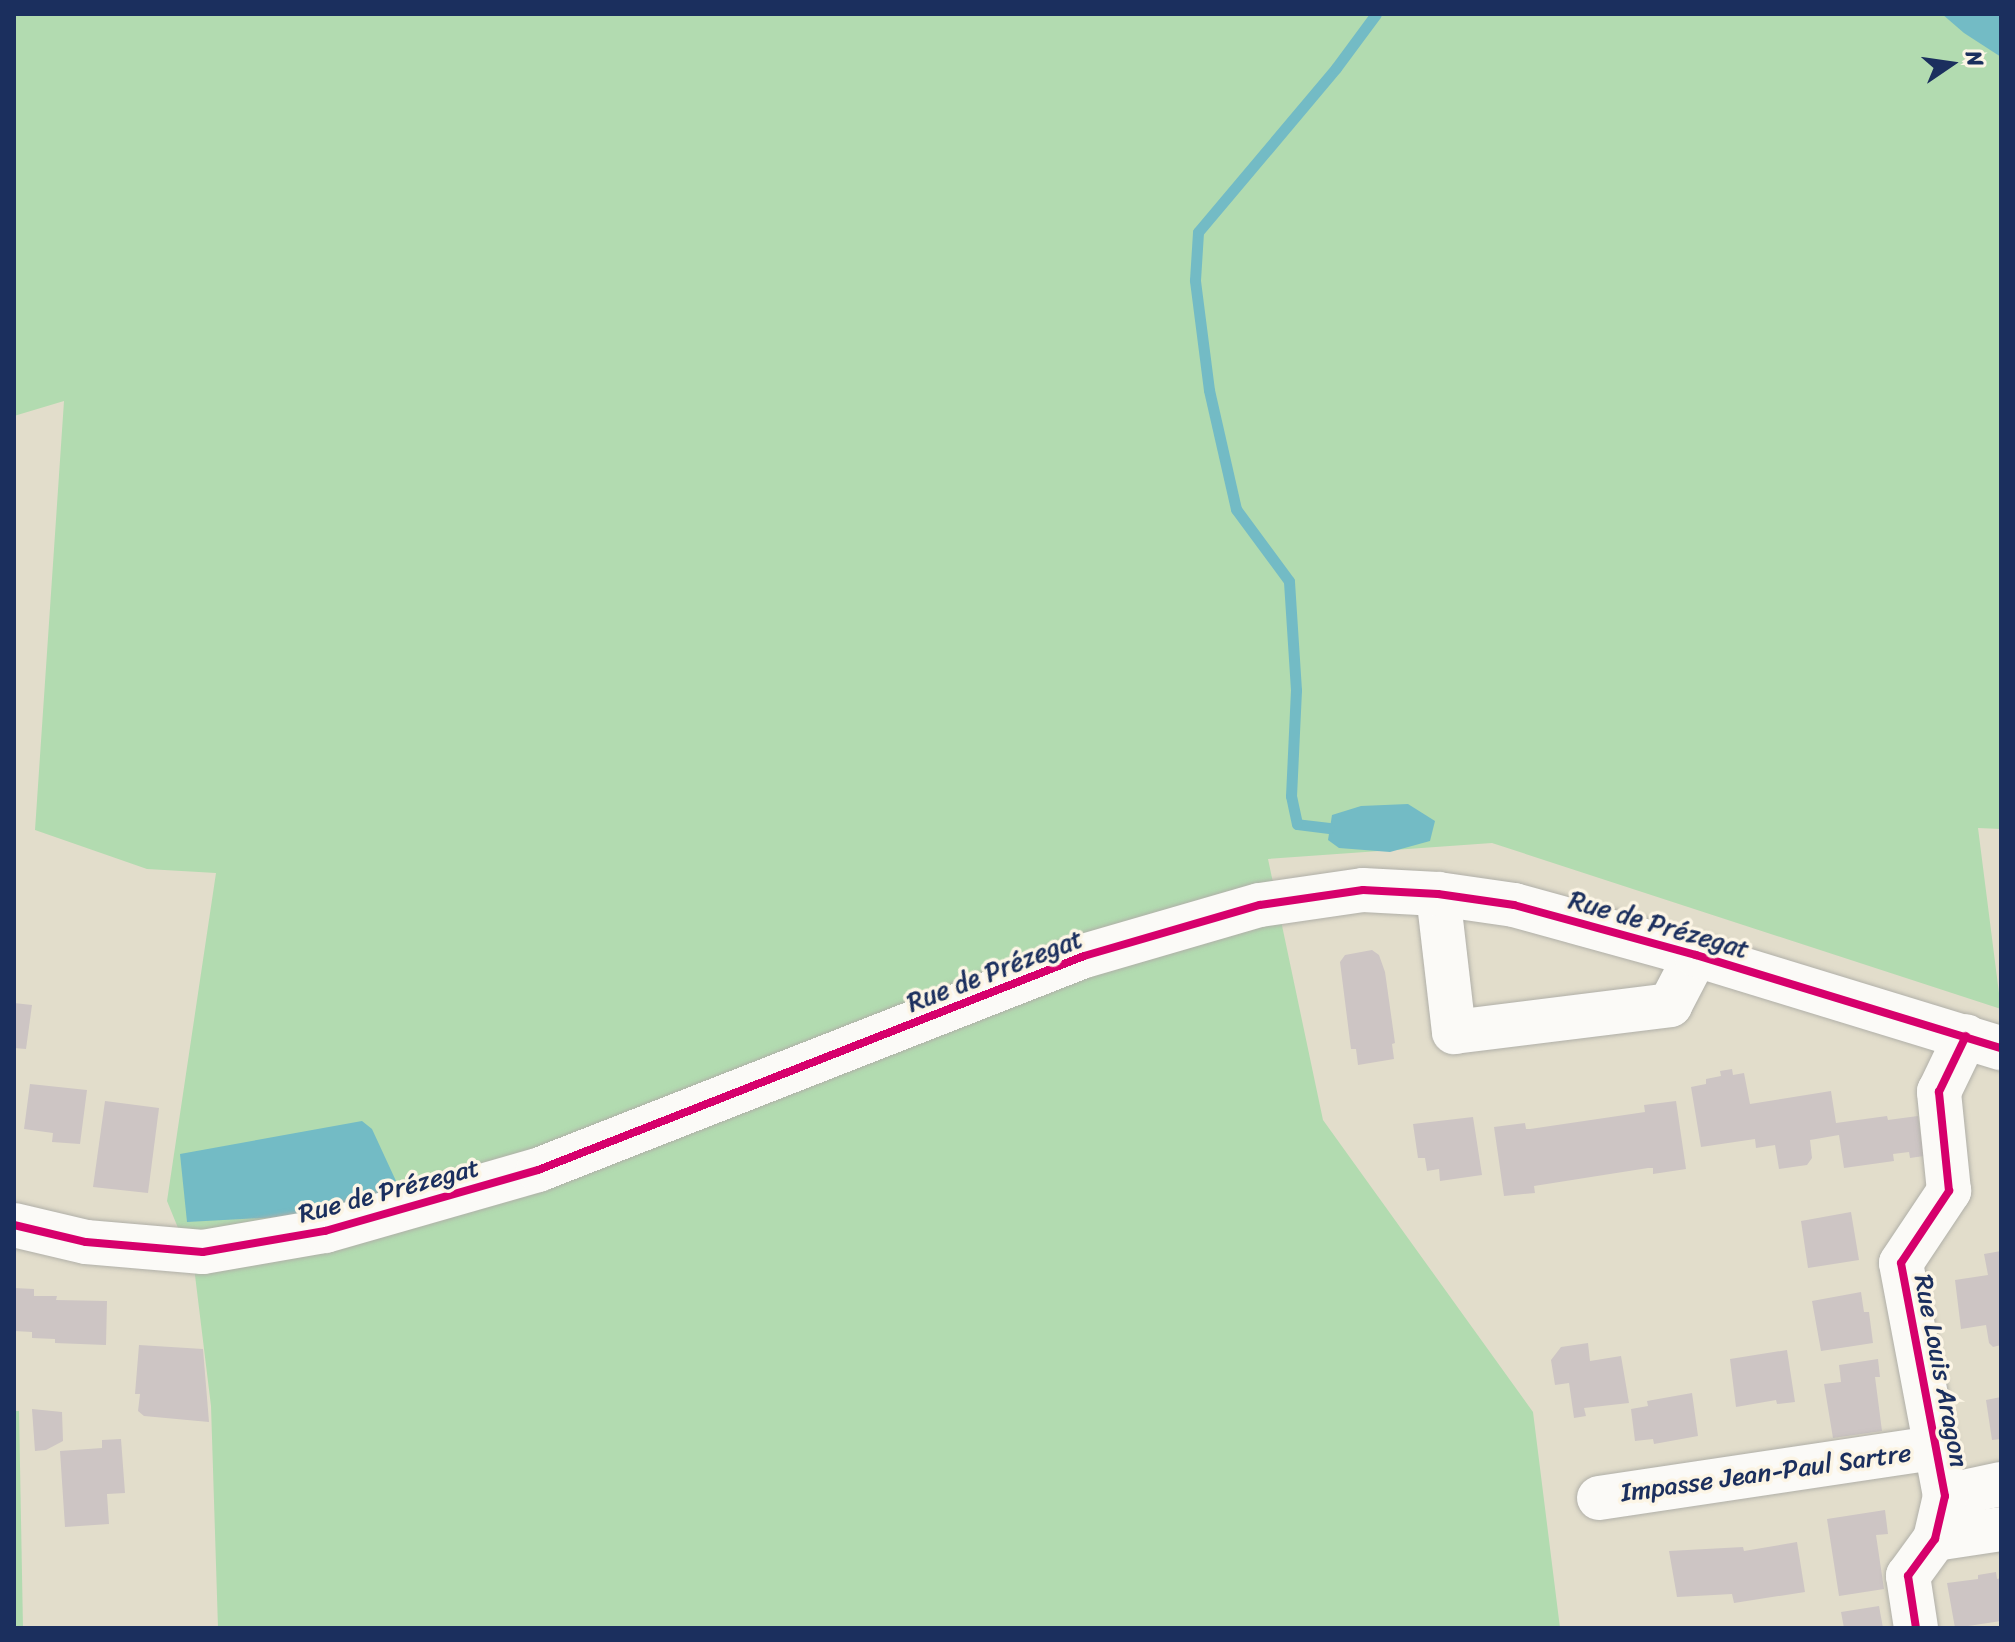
<!DOCTYPE html>
<html>
<head>
<meta charset="utf-8">
<style>
	body { margin:0 }
	#map { position:relative; width:2015px; height:1642px; overflow:hidden; background:#e2ddcb; font-family:Sriracha,sans-serif }
	div>[style] { position:absolute }
	.green>* { inset:0; background:#b2dbb0 }
	.water>* { inset:0; background:#73bbc5 }
	.stream>* { height:11px; margin:-5.5px; padding:0 5.5px; transform-origin:5.5px; border-radius:5.5px; background:#73bbc5 }
	.building>* { inset:0; background:#cdc5c4 }
	.roads { filter:drop-shadow(0 0 2px #b0afa8) drop-shadow(0 0 2px #b0afa8) }
	.minor>* { height:44px; margin:-22px; padding:0 22px; transform-origin:22px; border-radius:22px; background:#fbfaf7 }
	.cycleway>* { height:8px; margin:-4px; padding:0 4px; transform-origin:4px; border-radius:4px; background:#d6006c }
	span { translate:-50% -50%; white-space:nowrap; text-align:center; line-height:1.15; -webkit-text-stroke:7px #fcf5e5; paint-order:stroke }
	.street-label { font-size:26px; color:#1b2f5e }
	.frame { position:absolute; inset:0; border:16px solid #1b2f5e; pointer-events:none }
	.north { position:absolute; left:1911px; top:24px; width:80px; height:80px; -webkit-text-stroke:6px #fcf5e5; paint-order:stroke; rotate:77deg; font-size:22px; font-weight:700; line-height:32px; text-align:center; color:#1b2f5e }
	.north::after { content:''; display:block; margin:auto; width:28px; height:36px; background:#1b2f5e; clip-path:polygon(50% 0,100% 100%,50% 72%,0 100%) }
</style>
</head>
<body>
<div id="map">
	<div class="green">
		<i style="clip-path:polygon(14px 14px,1942px 14px,2001px 57px,2001px 829px,1978px 828px,2001px 1009px,1492px 843px,1268px 859px,1323px 1120px,1533px 1412px,1560px 1628px,218px 1628px,211px 1406px,194px 1267px,167px 1201px,216px 873px,147px 869px,35px 830px,64px 401px,14px 416px)"></i>
		<i style="clip-path:polygon(14px 1411px,19px 1411px,23px 1628px,14px 1628px)"></i>
	</div>
	<div class="water">
		<i style="clip-path:polygon(1942px 14px,2001px 14px,2001px 57px,1964px 33px)"></i>
		<i style="clip-path:polygon(1408px 804px,1435px 821px,1430px 841px,1390px 852px,1339px 848px,1328px 840px,1332px 815px,1361px 806px)"></i>
		<i style="clip-path:polygon(362px 1121px,372px 1129px,402px 1194px,301px 1216px,187px 1222px,180px 1154px)"></i>
	</div>
	<div class="stream">
		<i style="left:1329px;top:828px;width:32px;rotate:-173deg"></i>
		<i style="left:1297px;top:824px;width:29px;rotate:-102deg"></i>
		<i style="left:1291px;top:796px;width:106px;rotate:-87.3deg"></i>
		<i style="left:1296px;top:690px;width:109px;rotate:-93.7deg"></i>
		<i style="left:1289px;top:581px;width:89px;rotate:-126.4deg"></i>
		<i style="left:1236px;top:509px;width:122px;rotate:-102.8deg"></i>
		<i style="left:1209px;top:390px;width:111px;rotate:-97.3deg"></i>
		<i style="left:1195px;top:280px;width:48px;rotate:-86.4deg"></i>
		<i style="left:1198px;top:232px;width:214px;rotate:-49.9deg"></i>
		<i style="left:1336px;top:68px;width:67px;rotate:-53.5deg"></i>
	</div>
	<div class="building">
		<i style="clip-path:polygon(1372px 950px,1379px 955px,1385px 972px,1395px 1043px,1392px 1044px,1394px 1059px,1358px 1065px,1356px 1049px,1351px 1049px,1340px 962px,1345px 955px)"></i>
		<i style="clip-path:polygon(14px 1003px,32px 1005px,26px 1049px,14px 1048px)"></i>
		<i style="clip-path:polygon(1732px 1069px,1733px 1075px,1744px 1073px,1750px 1104px,1831px 1091px,1836px 1123px,1887px 1116px,1888px 1120px,1918px 1116px,1924px 1156px,1910px 1158px,1909px 1152px,1893px 1154px,1894px 1161px,1844px 1168px,1839px 1135px,1810px 1140px,1812px 1158px,1807px 1165px,1779px 1169px,1775px 1145px,1756px 1148px,1755px 1139px,1701px 1147px,1691px 1087px,1706px 1084px,1706px 1079px,1721px 1076px,1720px 1071px)"></i>
		<i style="clip-path:polygon(30px 1084px,87px 1090px,80px 1144px,52px 1142px,53px 1133px,24px 1129px)"></i>
		<i style="clip-path:polygon(105px 1101px,159px 1108px,148px 1193px,93px 1187px)"></i>
		<i style="clip-path:polygon(1676px 1101px,1686px 1169px,1653px 1174px,1653px 1168px,1648px 1168px,1534px 1186px,1535px 1193px,1504px 1196px,1494px 1127px,1525px 1123px,1526px 1129px,1530px 1129px,1645px 1112px,1644px 1105px)"></i>
		<i style="clip-path:polygon(1473px 1117px,1482px 1175px,1440px 1181px,1439px 1169px,1427px 1171px,1425px 1158px,1418px 1158px,1413px 1124px)"></i>
		<i style="clip-path:polygon(1851px 1212px,1859px 1260px,1808px 1268px,1801px 1221px)"></i>
		<i style="clip-path:polygon(2001px 1251px,2001px 1345px,1993px 1347px,1989px 1343px,1986px 1325px,1961px 1329px,1955px 1280px,1988px 1275px,1984px 1254px)"></i>
		<i style="clip-path:polygon(14px 1288px,34px 1289px,34px 1296px,57px 1296px,56px 1300px,107px 1301px,106px 1345px,55px 1343px,55px 1339px,32px 1338px,32px 1332px,14px 1331px)"></i>
		<i style="clip-path:polygon(1861px 1292px,1864px 1312px,1869px 1312px,1873px 1343px,1821px 1351px,1812px 1301px)"></i>
		<i style="clip-path:polygon(1588px 1343px,1590px 1361px,1621px 1356px,1629px 1403px,1584px 1408px,1586px 1416px,1574px 1418px,1569px 1383px,1555px 1385px,1551px 1360px,1561px 1347px)"></i>
		<i style="clip-path:polygon(139px 1345px,203px 1349px,209px 1422px,144px 1416px,138px 1411px,140px 1394px,135px 1394px)"></i>
		<i style="clip-path:polygon(1787px 1350px,1795px 1402px,1777px 1404px,1776px 1400px,1736px 1407px,1730px 1359px)"></i>
		<i style="clip-path:polygon(1878px 1359px,1880px 1377px,1875px 1377px,1882px 1431px,1833px 1438px,1824px 1384px,1841px 1382px,1839px 1365px)"></i>
		<i style="clip-path:polygon(1692px 1393px,1698px 1436px,1654px 1444px,1653px 1439px,1635px 1441px,1631px 1409px,1648px 1406px,1647px 1401px)"></i>
		<i style="clip-path:polygon(2001px 1397px,2001px 1439px,1992px 1440px,1986px 1400px)"></i>
		<i style="clip-path:polygon(32px 1409px,62px 1412px,63px 1441px,46px 1450px,35px 1451px)"></i>
		<i style="clip-path:polygon(121px 1439px,125px 1493px,107px 1494px,109px 1524px,65px 1527px,60px 1451px,102px 1448px,102px 1440px)"></i>
		<i style="clip-path:polygon(1885px 1510px,1888px 1534px,1876px 1535px,1884px 1589px,1839px 1596px,1827px 1519px)"></i>
		<i style="clip-path:polygon(1797px 1542px,1805px 1592px,1734px 1603px,1732px 1594px,1677px 1597px,1669px 1551px,1743px 1547px,1744px 1551px)"></i>
		<i style="clip-path:polygon(1996px 1572px,1997px 1579px,2001px 1578px,2001px 1621px,1955px 1628px,1947px 1583px,1978px 1579px,1978px 1575px)"></i>
		<i style="clip-path:polygon(1879px 1606px,1883px 1628px,1844px 1628px,1841px 1612px)"></i>
	</div>
	<div class="roads">
		<div class="minor">
			<i style="left:1438px;top:894px;width:139px;rotate:83.4deg"></i>
			<i style="left:1454px;top:1032px;width:218px;rotate:-7.1deg"></i>
			<i style="left:1670px;top:1005px;width:56px;rotate:-62.5deg"></i>
			<i style="left:14px;top:1225px;width:74px;rotate:13.3deg"></i>
			<i style="left:86px;top:1242px;width:117px;rotate:4.9deg"></i>
			<i style="left:203px;top:1252px;width:124px;rotate:-9.8deg"></i>
			<i style="left:325px;top:1231px;width:222px;rotate:-16deg"></i>
			<i style="left:538px;top:1170px;width:586px;rotate:-21.4deg"></i>
			<i style="left:1084px;top:956px;width:183px;rotate:-16.2deg"></i>
			<i style="left:1260px;top:905px;width:104px;rotate:-8.3deg"></i>
			<i style="left:1363px;top:890px;width:75px;rotate:3.1deg"></i>
			<i style="left:1438px;top:894px;width:77px;rotate:8.2deg"></i>
			<i style="left:1514px;top:905px;width:189px;rotate:15.4deg"></i>
			<i style="left:1696px;top:955px;width:319px;rotate:17deg"></i>
			<i style="left:1945px;top:1496px;width:57px;rotate:-12.1deg"></i>
			<i style="left:1599px;top:1498px;width:338px;rotate:-8.5deg"></i>
			<i style="left:1935px;top:1539px;width:67px;rotate:-8.6deg"></i>
			<i style="left:1916px;top:1628px;width:53px;rotate:-98.7deg"></i>
			<i style="left:1908px;top:1576px;width:46px;rotate:-53.9deg"></i>
			<i style="left:1935px;top:1539px;width:44px;rotate:-76.9deg"></i>
			<i style="left:1945px;top:1496px;width:237px;rotate:-100.7deg"></i>
			<i style="left:1901px;top:1263px;width:87px;rotate:-56.3deg"></i>
			<i style="left:1949px;top:1191px;width:100px;rotate:-95.8deg"></i>
			<i style="left:1939px;top:1092px;width:62px;rotate:-64.3deg"></i>
		</div>
	</div>
	<div class="cycleway">
		<i style="left:14px;top:1225px;width:74px;rotate:13.3deg"></i>
		<i style="left:86px;top:1242px;width:117px;rotate:4.9deg"></i>
		<i style="left:203px;top:1252px;width:124px;rotate:-9.8deg"></i>
		<i style="left:325px;top:1231px;width:222px;rotate:-16deg"></i>
		<i style="left:538px;top:1170px;width:586px;rotate:-21.4deg"></i>
		<i style="left:1084px;top:956px;width:183px;rotate:-16.2deg"></i>
		<i style="left:1260px;top:905px;width:104px;rotate:-8.3deg"></i>
		<i style="left:1363px;top:890px;width:75px;rotate:3.1deg"></i>
		<i style="left:1438px;top:894px;width:77px;rotate:8.2deg"></i>
		<i style="left:1514px;top:905px;width:189px;rotate:15.4deg"></i>
		<i style="left:1696px;top:955px;width:319px;rotate:17deg"></i>
		<i style="left:1916px;top:1628px;width:53px;rotate:-98.7deg"></i>
		<i style="left:1908px;top:1576px;width:46px;rotate:-53.9deg"></i>
		<i style="left:1935px;top:1539px;width:44px;rotate:-76.9deg"></i>
		<i style="left:1945px;top:1496px;width:237px;rotate:-100.7deg"></i>
		<i style="left:1901px;top:1263px;width:87px;rotate:-56.3deg"></i>
		<i style="left:1949px;top:1191px;width:100px;rotate:-95.8deg"></i>
		<i style="left:1939px;top:1092px;width:62px;rotate:-64.3deg"></i>
	</div>
	<div class="street-label">
		<span style="left:1659px;top:925px;rotate:16deg">Rue de Prézegat</span>
		<span style="left:995px;top:971px;rotate:-21deg">Rue de Prézegat</span>
		<span style="left:389px;top:1191px;rotate:-15deg">Rue de Prézegat</span>
		<span style="left:1941px;top:1371px;rotate:79deg">Rue Louis Aragon</span>
		<span style="left:1766px;top:1473px;rotate:-8deg">Impasse Jean-Paul Sartre</span>
	</div>
	<div class="frame"></div>
	<div class="north">N</div>
</div>
</body>
</html>
